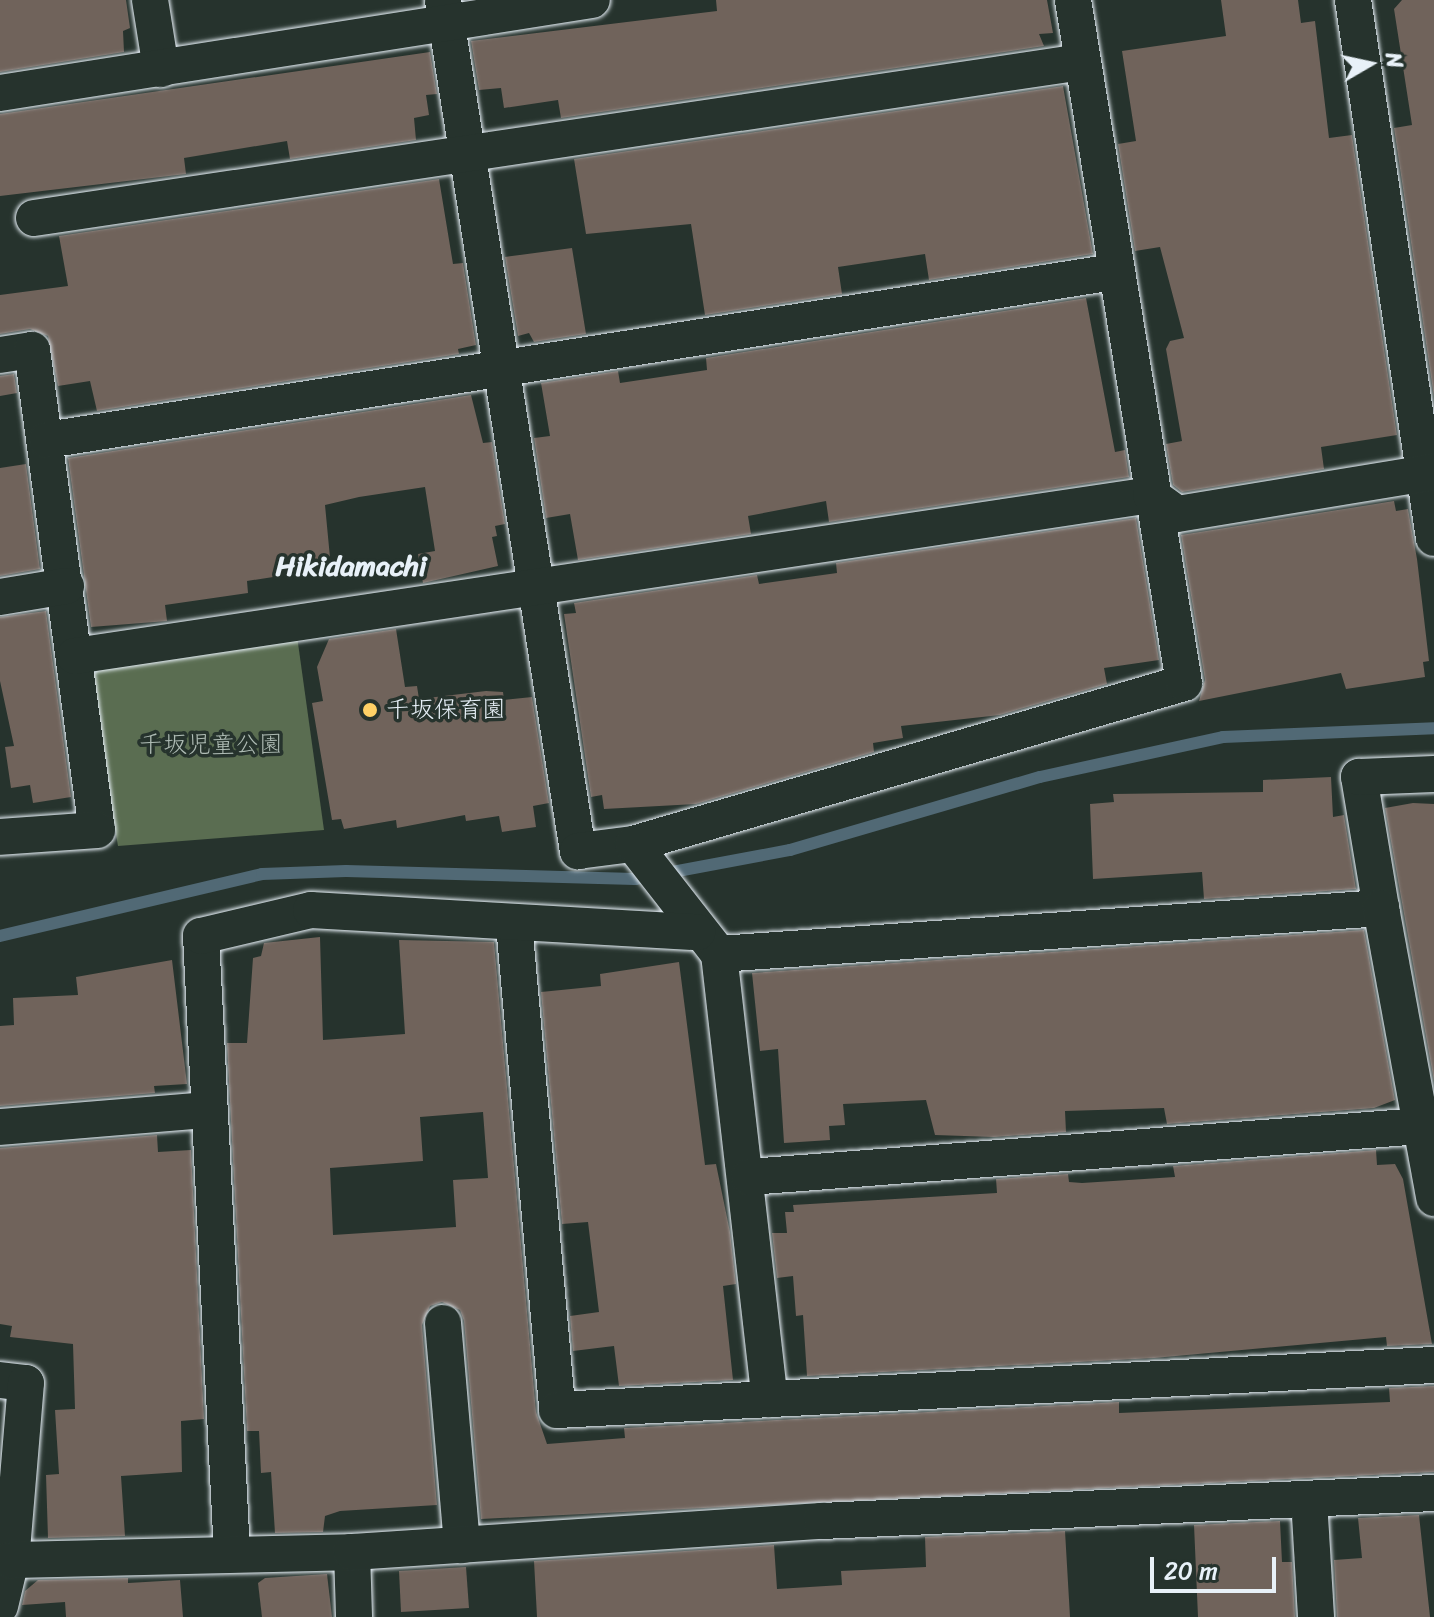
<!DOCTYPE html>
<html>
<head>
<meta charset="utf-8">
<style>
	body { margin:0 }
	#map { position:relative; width:1434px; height:1617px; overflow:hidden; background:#26332d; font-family:Sriracha,"Klee One",sans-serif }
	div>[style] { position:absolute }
	.green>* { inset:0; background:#5a6d51 }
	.stream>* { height:12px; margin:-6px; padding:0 6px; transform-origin:6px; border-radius:6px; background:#516975 }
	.building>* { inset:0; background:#70635b }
	.roads { filter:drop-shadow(0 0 2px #e8f1f8) drop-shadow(0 0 2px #e8f1f8) }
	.street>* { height:36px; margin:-18px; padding:0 18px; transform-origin:18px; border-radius:18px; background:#26332d }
	.dots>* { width:22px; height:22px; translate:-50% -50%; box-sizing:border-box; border:4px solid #26332d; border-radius:50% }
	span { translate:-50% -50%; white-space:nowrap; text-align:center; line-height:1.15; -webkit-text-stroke:7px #26332d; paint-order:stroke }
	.poi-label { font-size:24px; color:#e8f1f8 }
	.left { translate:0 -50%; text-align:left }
	.park-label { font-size:24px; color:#afbcb5 }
	.quarter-label { font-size:28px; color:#e8f1f8; font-weight:700 }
	.north { position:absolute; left:1330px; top:24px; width:80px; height:80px; -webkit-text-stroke:6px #26332d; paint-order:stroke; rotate:81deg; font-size:22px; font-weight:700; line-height:32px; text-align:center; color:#e8f1f8 }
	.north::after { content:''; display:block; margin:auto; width:28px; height:36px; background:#e8f1f8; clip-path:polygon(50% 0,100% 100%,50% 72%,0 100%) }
	.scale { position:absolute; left:1150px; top:1557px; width:126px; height:36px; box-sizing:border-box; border:4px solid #e8f1f8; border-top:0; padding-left:10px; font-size:24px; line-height:28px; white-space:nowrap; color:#e8f1f8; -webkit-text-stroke:6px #26332d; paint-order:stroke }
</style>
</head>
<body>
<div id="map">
	<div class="green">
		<i style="clip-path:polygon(297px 636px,324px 830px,118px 846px,90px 681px,99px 667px)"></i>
	</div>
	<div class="stream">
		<i style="left:0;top:936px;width:269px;rotate:-13.3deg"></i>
		<i style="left:262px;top:874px;width:84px;rotate:-2deg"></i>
		<i style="left:346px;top:871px;width:289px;rotate:1.6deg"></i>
		<i style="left:635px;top:879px;width:158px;rotate:-10.6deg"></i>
		<i style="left:790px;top:850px;width:260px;rotate:-16.3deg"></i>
		<i style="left:1040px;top:777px;width:187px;rotate:-12.3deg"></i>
		<i style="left:1223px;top:737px;width:211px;rotate:-2.4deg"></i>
	</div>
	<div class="building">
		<i style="clip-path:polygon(0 0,126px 0,130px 28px,123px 31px,124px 52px,0 72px)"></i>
		<i style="clip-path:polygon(716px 0,1047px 0,1053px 33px,1039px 34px,1044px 46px,561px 118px,558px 100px,504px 108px,501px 88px,479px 90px,471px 41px,717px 11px)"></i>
		<i style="clip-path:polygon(1221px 0,1298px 0,1301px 23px,1315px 21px,1329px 138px,1352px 135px,1397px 435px,1321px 447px,1324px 469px,1182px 492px,1173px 485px,1166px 444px,1182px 441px,1166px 349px,1170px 341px,1184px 338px,1160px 247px,1135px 251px,1118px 144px,1136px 141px,1122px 51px,1226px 36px)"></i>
		<i style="clip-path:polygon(1402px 0,1434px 0,1434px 397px,1394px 128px,1412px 125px,1394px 9px)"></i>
		<i style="clip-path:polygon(430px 52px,437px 94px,426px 95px,429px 115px,414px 118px,416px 140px,290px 159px,287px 141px,184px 158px,186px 174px,0 196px,0 114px)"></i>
		<i style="clip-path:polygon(1063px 86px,1093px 254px,929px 280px,925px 254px,838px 267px,842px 294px,705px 315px,691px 224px,586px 234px,574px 159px)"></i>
		<i style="clip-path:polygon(439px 179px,453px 264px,463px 263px,476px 345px,458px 349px,459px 354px,97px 411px,90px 381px,58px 386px,48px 336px,30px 329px,0 334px,0 295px,68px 286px,59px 236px)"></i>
		<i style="clip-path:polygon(572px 248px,586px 334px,534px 342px,529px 333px,518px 336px,505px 257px)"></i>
		<i style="clip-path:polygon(1086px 298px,1115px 452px,1125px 450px,1129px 477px,829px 522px,826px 501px,748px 516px,751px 534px,578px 560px,570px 514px,546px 518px,534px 438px,550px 436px,541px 383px,618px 371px,620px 383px,707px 370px,706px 358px)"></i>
		<i style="clip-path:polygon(14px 374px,17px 393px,0 396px,0 376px)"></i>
		<i style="clip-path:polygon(471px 395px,483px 443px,492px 442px,505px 524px,495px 526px,497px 536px,492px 537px,498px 566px,423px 583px,418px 554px,435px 551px,425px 487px,359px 497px,325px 505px,331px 568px,247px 581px,248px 593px,165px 605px,167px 621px,91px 627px,68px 458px)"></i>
		<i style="clip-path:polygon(26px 464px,40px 569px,0 576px,0 468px)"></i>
		<i style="clip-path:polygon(1394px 501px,1396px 511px,1408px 509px,1417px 559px,1429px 661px,1423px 662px,1425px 677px,1346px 689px,1341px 673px,1199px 701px,1205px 680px,1181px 535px)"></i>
		<i style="clip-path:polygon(1136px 518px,1159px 660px,1104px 668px,1107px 684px,1000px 715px,901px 726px,903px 738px,873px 743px,874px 752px,696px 804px,604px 809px,602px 795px,591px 797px,564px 614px,576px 613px,574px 603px,757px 575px,759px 584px,837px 573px,836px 563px)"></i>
		<i style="clip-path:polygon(46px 611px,71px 797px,33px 803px,30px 785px,11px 788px,5px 747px,14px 746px,0 681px,0 617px)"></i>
		<i style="clip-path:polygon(396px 629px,405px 687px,417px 686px,419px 699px,486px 691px,503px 692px,504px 700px,532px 697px,549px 803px,533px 806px,536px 827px,502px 832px,499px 816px,466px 821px,465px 815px,397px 828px,396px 820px,344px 829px,341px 819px,332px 820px,312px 703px,323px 701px,317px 667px,329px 639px)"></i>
		<i style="clip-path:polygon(1331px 777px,1333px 817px,1344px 815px,1356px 889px,1204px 899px,1202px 872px,1093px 879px,1090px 804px,1114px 802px,1113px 794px,1263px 792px,1263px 780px)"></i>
		<i style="clip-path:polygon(1413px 803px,1434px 804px,1434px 1081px,1385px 808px)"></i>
		<i style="clip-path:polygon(1364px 930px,1395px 1100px,1374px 1108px,1167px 1124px,1164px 1108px,1065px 1111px,1066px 1132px,994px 1137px,935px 1135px,926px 1100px,843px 1104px,845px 1125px,829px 1126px,830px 1140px,784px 1143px,778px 1049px,760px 1051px,752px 973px)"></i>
		<i style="clip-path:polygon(evenodd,320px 937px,323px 1040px,405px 1034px,399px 940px,494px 942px,536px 1412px,547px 1444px,625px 1438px,624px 1428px,1119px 1402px,1119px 1413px,1390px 1402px,1389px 1388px,1434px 1386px,1434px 1472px,481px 1519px,464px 1321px,460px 1310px,442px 1302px,430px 1306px,422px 1325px,437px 1505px,340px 1511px,325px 1516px,323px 1532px,275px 1533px,271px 1472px,261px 1473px,259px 1431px,247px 1431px,227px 1043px,247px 1043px,253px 958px,261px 956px,264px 943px,320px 937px,483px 1112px,488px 1178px,453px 1180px,456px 1227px,333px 1235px,330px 1168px,423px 1161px,420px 1117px,483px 1112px)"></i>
		<i style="clip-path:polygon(172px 960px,187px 1084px,154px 1086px,155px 1093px,0 1106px,0 1026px,14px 1025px,13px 998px,78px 995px,76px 977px)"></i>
		<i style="clip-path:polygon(679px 962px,705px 1165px,716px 1164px,730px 1232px,736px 1284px,723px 1286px,733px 1380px,619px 1386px,614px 1346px,573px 1351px,570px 1316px,599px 1312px,588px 1222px,562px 1224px,541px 992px,601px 986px,600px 974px)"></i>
		<i style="clip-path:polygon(157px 1135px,158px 1152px,191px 1150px,204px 1419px,181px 1421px,182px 1472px,121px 1476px,125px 1536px,48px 1538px,46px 1475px,59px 1474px,55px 1410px,75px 1409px,73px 1344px,10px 1337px,12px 1326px,0 1324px,0 1148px)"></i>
		<i style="clip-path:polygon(1376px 1150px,1377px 1165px,1395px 1164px,1403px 1179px,1432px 1344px,1387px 1346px,1386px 1337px,1154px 1358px,807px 1376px,803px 1315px,796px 1316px,793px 1276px,777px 1278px,772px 1233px,787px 1233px,785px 1212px,794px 1212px,793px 1205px,997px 1193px,996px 1179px,1068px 1174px,1069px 1182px,1082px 1183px,1175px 1177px,1173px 1166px)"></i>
		<i style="clip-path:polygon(1419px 1515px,1430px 1617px,1337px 1617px,1334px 1560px,1362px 1558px,1358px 1518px)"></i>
		<i style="clip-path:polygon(1280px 1521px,1282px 1562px,1292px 1562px,1295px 1617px,1198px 1617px,1194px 1525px)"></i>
		<i style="clip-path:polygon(1065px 1531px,1070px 1617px,537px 1617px,534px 1561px,774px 1545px,777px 1589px,842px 1585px,841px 1571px,926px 1567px,925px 1537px)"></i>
		<i style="clip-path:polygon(466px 1567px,469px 1608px,401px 1612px,399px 1571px)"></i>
		<i style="clip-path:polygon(327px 1574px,332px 1617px,262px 1617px,258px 1583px,265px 1578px)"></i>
		<i style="clip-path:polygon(128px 1578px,128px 1583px,180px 1580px,183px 1617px,66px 1617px,65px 1602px,22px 1605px,25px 1591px,38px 1580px)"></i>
	</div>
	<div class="roads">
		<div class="street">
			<i style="left:150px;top:0;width:70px;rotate:80.9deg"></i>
			<i style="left:443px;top:0;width:862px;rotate:80.99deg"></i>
			<i style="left:578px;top:851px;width:55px;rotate:-7.3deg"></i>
			<i style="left:633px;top:844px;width:140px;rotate:52deg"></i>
			<i style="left:719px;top:954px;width:448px;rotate:83.5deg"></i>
			<i style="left:1353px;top:0;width:544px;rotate:81.44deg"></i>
			<i style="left:0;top:93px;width:599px;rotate:-8.93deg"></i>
			<i style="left:34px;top:218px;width:1060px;rotate:-8.47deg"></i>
			<i style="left:0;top:355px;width:32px;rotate:-9deg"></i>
			<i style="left:32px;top:350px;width:484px;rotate:82.3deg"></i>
			<i style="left:97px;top:830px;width:97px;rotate:175.9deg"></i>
			<i style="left:47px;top:440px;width:1080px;rotate:-8.95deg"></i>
			<i style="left:0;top:597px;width:67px;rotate:-9.5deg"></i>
			<i style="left:75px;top:656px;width:1088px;rotate:-8.51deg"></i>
			<i style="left:1151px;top:495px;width:32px;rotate:36deg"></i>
			<i style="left:1177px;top:514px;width:260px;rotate:-9.3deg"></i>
			<i style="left:633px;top:844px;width:574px;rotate:-16.29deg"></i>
			<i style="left:1184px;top:683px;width:692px;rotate:-99.23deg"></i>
			<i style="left:1381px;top:908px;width:133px;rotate:-99.5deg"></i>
			<i style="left:1359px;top:777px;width:75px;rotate:-2.3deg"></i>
			<i style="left:514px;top:924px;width:488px;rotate:84.9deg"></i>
			<i style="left:557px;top:1410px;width:878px;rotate:-2.94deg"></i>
			<i style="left:719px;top:954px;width:664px;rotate:-3.97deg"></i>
			<i style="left:1381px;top:908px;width:295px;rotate:79.6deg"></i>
			<i style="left:0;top:1127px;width:206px;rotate:-4.7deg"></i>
			<i style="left:749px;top:1177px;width:687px;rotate:-4.34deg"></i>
			<i style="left:443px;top:1323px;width:223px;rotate:85.1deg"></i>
			<i style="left:0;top:1380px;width:26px;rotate:7deg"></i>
			<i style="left:26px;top:1383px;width:178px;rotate:94.8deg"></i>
			<i style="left:1309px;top:1499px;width:118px;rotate:86.6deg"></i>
			<i style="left:352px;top:1552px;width:65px;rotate:88.2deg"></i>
			<i style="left:232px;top:1554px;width:619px;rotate:-92.87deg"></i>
			<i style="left:201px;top:936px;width:113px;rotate:-13.3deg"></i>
			<i style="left:311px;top:910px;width:387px;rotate:3.3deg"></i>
			<i style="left:0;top:1606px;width:47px;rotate:-76.6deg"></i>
			<i style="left:11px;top:1560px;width:341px;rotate:-1.3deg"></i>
			<i style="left:352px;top:1552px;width:471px;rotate:-3.8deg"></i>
			<i style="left:822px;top:1521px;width:613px;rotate:-2.62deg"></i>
		</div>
	</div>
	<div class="dots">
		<i style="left:370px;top:710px;background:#ffd166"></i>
	</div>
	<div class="poi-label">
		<span class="left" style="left:386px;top:710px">千坂保育園</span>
	</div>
	<div class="park-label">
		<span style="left:211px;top:745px">千坂児童公園</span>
	</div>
	<div class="quarter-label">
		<span style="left:351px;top:566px">Hikidamachi</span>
	</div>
	<div class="north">N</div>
	<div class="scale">20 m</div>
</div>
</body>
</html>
